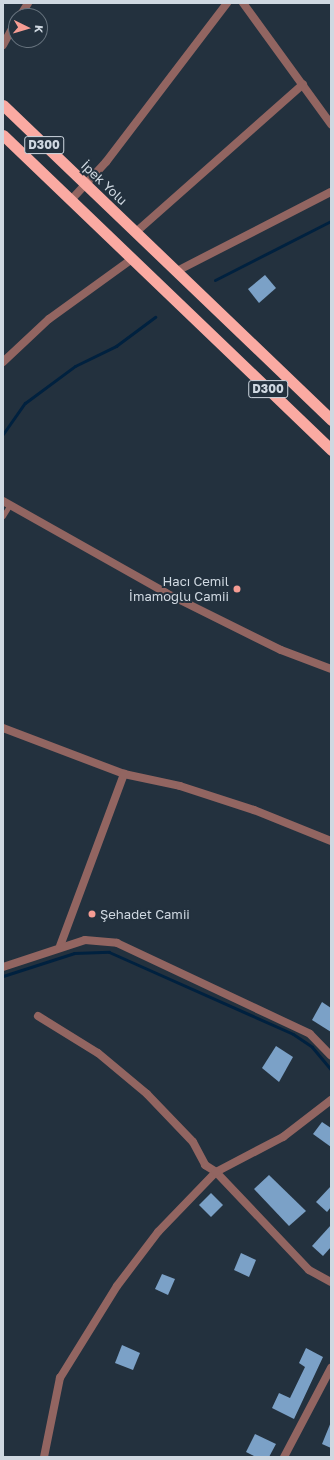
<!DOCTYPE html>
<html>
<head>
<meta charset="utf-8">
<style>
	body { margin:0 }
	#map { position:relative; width:334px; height:1460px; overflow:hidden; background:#23313e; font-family:"Golos Text",sans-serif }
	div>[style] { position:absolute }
	.stream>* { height:3px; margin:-1.5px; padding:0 1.5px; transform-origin:1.5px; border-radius:1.5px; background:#00213f }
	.building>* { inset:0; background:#7ba1c7 }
	.service>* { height:4.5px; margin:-2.25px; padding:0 2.25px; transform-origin:2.25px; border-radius:2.25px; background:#926561 }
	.minor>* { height:8px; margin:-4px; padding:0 4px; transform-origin:4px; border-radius:4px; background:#926561 }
	.tertiary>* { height:8px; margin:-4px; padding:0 4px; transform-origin:4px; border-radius:4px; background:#926561 }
	.trunk>* { height:11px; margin:-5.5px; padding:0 5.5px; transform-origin:5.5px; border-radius:5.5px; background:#faaaa2 }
	.dots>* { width:11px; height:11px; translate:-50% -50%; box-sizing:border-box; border:2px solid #23313e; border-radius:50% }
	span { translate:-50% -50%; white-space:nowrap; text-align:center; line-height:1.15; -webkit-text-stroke:4px #23313e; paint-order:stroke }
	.shield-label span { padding:1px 3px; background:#23313e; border:1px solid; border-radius:3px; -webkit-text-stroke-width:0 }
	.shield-label { font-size:12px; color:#cfd8e1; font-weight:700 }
	.street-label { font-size:13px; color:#cfd8e1 }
	.poi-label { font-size:13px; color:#cfd8e1 }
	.right { translate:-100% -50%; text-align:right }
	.left { translate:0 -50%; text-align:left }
	.frame { position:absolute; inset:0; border:4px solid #cfd8e1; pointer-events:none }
	.north { position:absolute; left:8px; top:8px; width:40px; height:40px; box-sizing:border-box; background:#23313e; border:1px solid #68747f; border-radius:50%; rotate:95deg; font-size:11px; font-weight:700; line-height:16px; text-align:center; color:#cfd8e1 }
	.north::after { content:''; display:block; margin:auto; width:14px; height:18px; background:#f59c93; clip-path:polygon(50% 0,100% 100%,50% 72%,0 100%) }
</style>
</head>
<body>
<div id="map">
	<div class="stream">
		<i style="left:215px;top:280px;width:130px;rotate:-27deg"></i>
		<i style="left:3px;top:434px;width:38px;rotate:-55deg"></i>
		<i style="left:25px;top:403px;width:62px;rotate:-36.5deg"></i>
		<i style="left:75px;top:366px;width:46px;rotate:-26deg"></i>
		<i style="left:116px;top:346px;width:49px;rotate:-36.6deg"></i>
		<i style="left:3px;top:976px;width:75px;rotate:-17.9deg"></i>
		<i style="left:74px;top:953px;width:35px;rotate:-2deg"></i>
		<i style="left:109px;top:952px;width:201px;rotate:24deg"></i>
		<i style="left:293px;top:1034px;width:23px;rotate:34deg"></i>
		<i style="left:312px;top:1047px;width:30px;rotate:50deg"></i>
	</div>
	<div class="building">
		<i style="clip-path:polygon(265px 275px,276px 288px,259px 303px,248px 289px)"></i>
		<i style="clip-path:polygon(322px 1002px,331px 1008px,331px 1032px,312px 1020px)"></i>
		<i style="clip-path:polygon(276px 1046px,293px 1057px,279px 1082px,262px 1068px)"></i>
		<i style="clip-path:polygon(322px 1122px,331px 1128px,331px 1147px,313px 1134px)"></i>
		<i style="clip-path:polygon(269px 1175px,306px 1211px,289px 1226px,254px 1189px)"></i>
		<i style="clip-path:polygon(331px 1186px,331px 1207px,327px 1212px,316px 1202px)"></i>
		<i style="clip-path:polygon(211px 1193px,223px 1205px,211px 1217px,199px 1205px)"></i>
		<i style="clip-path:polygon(331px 1225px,331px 1247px,323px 1256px,312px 1246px)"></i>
		<i style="clip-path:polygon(241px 1253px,256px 1260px,249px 1277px,234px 1270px)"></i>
		<i style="clip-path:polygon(162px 1274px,175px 1279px,168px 1295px,155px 1289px)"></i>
		<i style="clip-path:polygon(122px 1345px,140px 1353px,133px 1370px,115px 1363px)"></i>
		<i style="clip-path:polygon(306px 1348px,323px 1357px,294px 1419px,272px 1408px,279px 1393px,290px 1398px,305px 1367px,299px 1363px)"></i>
		<i style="clip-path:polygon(331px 1422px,331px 1448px,322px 1444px)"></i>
		<i style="clip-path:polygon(255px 1434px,276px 1444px,269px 1457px,256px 1457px,246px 1452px)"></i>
	</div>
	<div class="service">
		<i style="left:3px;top:516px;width:13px;rotate:-58deg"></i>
	</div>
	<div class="minor">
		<i style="left:243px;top:3px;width:150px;rotate:54deg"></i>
		<i style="left:20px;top:16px;width:15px;rotate:-58deg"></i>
		<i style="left:3px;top:45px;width:26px;rotate:-61deg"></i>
		<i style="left:136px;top:232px;width:223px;rotate:-41.5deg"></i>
		<i style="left:3px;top:362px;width:63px;rotate:-43.1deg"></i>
		<i style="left:49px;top:319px;width:102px;rotate:-35.9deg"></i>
		<i style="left:3px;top:501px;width:187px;rotate:29.4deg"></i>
		<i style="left:166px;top:593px;width:128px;rotate:26.4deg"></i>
		<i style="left:281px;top:650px;width:53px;rotate:20.8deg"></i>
		<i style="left:3px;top:728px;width:129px;rotate:20.8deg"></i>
		<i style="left:60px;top:946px;width:184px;rotate:-69.6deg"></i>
		<i style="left:124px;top:774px;width:57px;rotate:12.1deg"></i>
		<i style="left:180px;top:786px;width:78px;rotate:18deg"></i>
		<i style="left:254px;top:810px;width:83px;rotate:21.9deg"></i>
		<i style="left:3px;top:967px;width:86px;rotate:-18.2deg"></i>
		<i style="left:85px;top:940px;width:32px;rotate:5deg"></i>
		<i style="left:117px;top:943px;width:213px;rotate:25.2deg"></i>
		<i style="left:310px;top:1034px;width:30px;rotate:46deg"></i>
		<i style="left:38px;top:1016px;width:70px;rotate:31.7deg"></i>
		<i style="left:98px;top:1053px;width:64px;rotate:39.9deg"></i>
		<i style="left:147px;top:1094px;width:66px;rotate:46.2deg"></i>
		<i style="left:193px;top:1142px;width:26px;rotate:62deg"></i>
		<i style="left:205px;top:1165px;width:13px;rotate:32deg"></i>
		<i style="left:216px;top:1172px;width:135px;rotate:46.5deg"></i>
		<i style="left:309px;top:1270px;width:25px;rotate:29deg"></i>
		<i style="left:284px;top:1457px;width:101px;rotate:-62.2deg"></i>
	</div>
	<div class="tertiary">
		<i style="left:71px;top:200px;width:52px;rotate:-47.4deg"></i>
		<i style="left:106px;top:162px;width:200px;rotate:-52.7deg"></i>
		<i style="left:177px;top:271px;width:173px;rotate:-27.2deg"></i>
		<i style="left:44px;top:1457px;width:81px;rotate:-78.6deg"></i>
		<i style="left:60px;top:1378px;width:108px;rotate:-58.2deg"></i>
		<i style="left:117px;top:1286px;width:68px;rotate:-52.8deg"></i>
		<i style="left:158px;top:1232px;width:83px;rotate:-46deg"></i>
		<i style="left:216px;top:1172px;width:76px;rotate:-27.6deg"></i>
		<i style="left:283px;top:1137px;width:61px;rotate:-37.6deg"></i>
	</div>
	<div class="trunk">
		<i style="left:3px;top:105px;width:455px;rotate:43.8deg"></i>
		<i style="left:3px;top:135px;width:455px;rotate:43.8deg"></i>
	</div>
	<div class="dots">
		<i style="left:237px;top:589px;background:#f59c93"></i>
		<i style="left:92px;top:914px;background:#f59c93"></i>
	</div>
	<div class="shield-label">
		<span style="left:44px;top:145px">D300</span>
		<span style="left:268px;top:389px">D300</span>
	</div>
	<div class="street-label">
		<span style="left:104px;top:183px;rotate:43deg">İpek Yolu</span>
	</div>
	<div class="poi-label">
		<span class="right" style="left:229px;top:589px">Hacı Cemil<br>İmamoğlu Camii</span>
		<span class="left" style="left:100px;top:914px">Şehadet Camii</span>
	</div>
	<div class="frame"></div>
	<div class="north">K</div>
</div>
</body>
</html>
